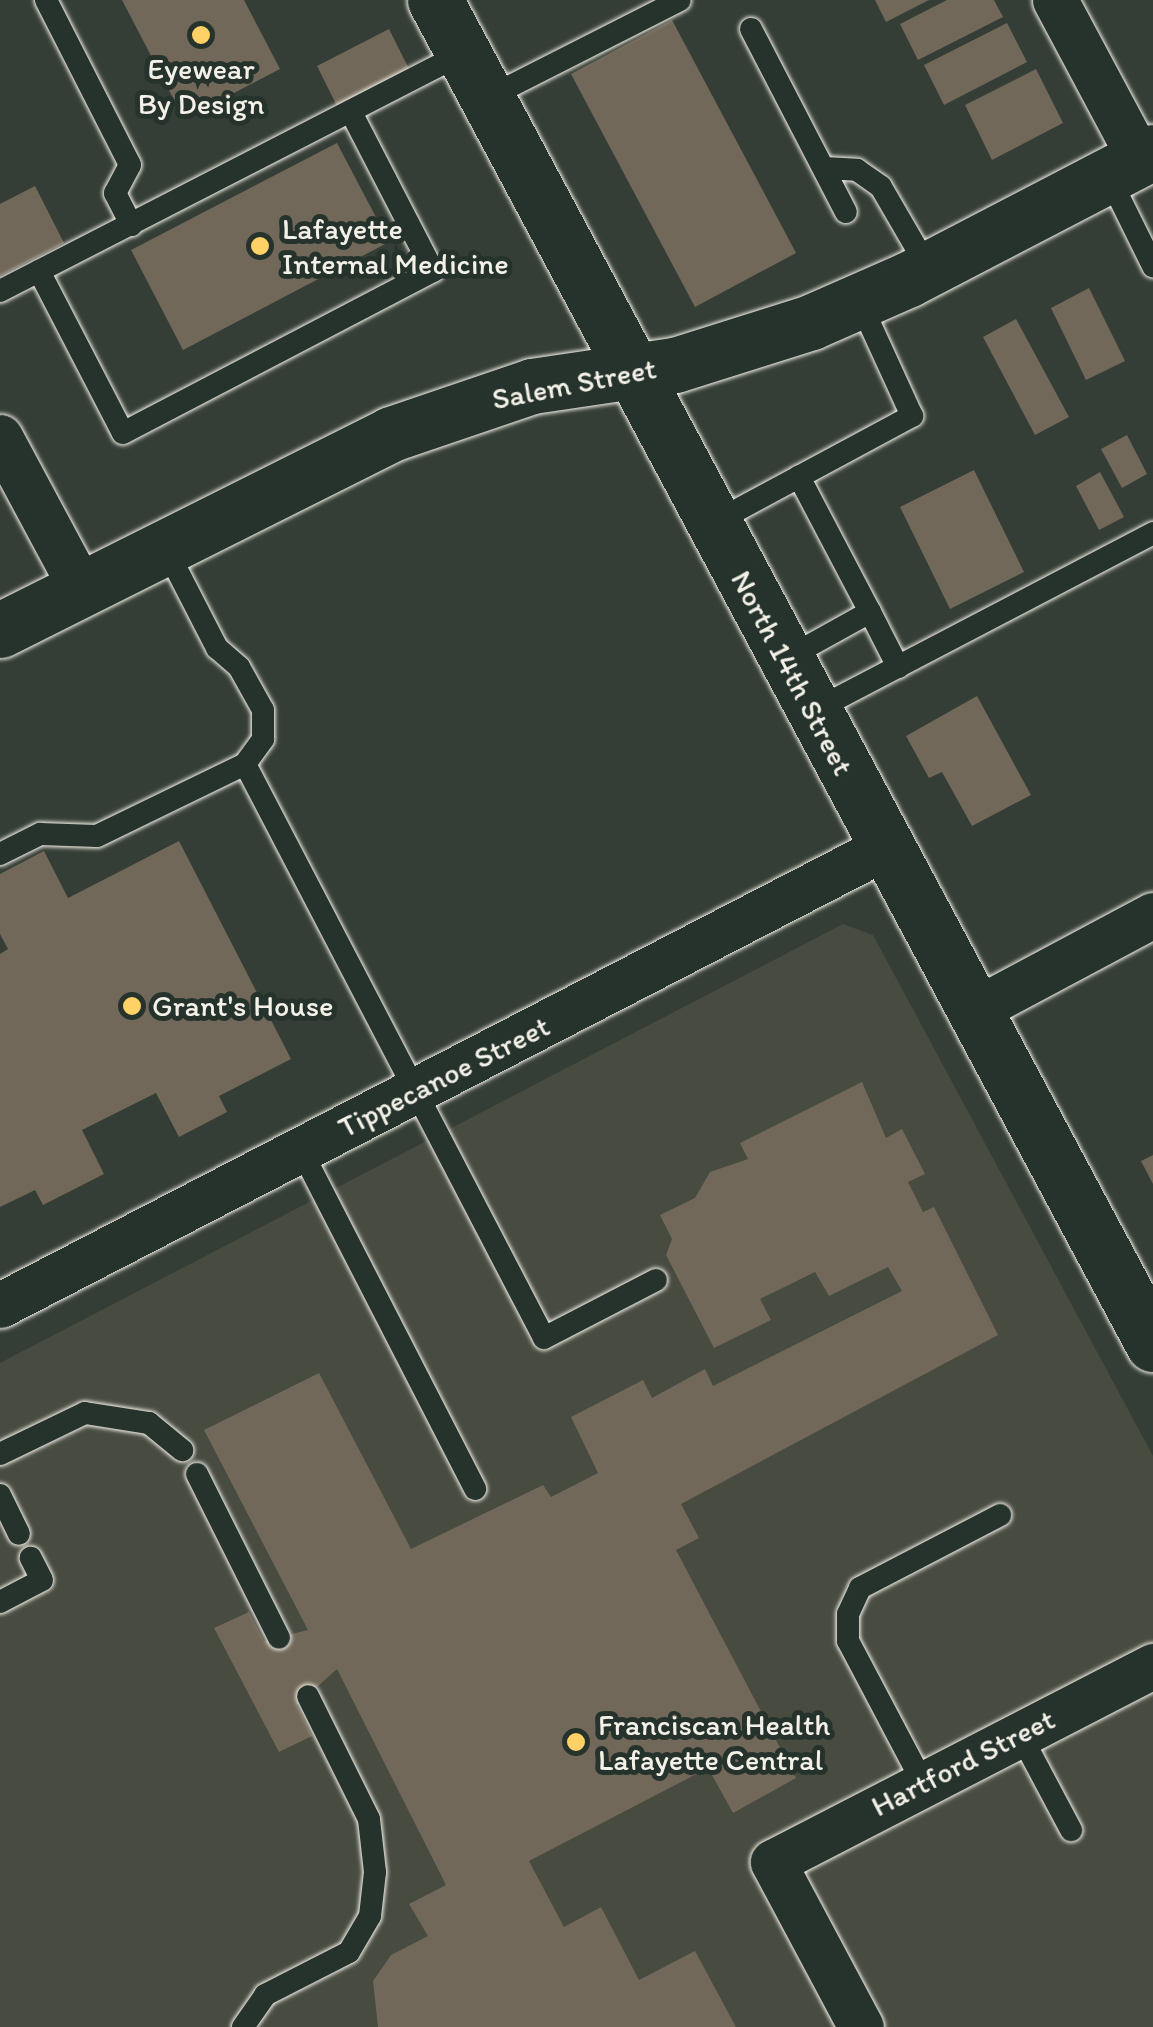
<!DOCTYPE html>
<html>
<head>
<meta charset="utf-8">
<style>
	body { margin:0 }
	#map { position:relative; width:1153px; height:2027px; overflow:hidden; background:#353e36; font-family:Itim,sans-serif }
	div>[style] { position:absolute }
	.built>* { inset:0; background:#474b40 }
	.building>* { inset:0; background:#716859 }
	.roads { filter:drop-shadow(0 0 2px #f4f1e8) drop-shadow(0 0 2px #f4f1e8) }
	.lane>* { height:22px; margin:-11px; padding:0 11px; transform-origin:11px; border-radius:11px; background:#26332d }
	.street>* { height:45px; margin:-22.5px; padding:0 22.5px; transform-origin:22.5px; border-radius:22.5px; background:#26332d }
	.secondary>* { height:55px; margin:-27.5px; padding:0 27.5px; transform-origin:27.5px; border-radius:27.5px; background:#26332d }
	.dots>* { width:28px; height:28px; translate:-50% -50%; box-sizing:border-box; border:5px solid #26332d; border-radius:50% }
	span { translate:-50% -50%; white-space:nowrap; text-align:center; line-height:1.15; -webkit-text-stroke:10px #26332d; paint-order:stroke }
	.poi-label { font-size:30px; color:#f4f1e8 }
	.left { translate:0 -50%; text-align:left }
	.street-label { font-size:30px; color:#f4f1e8 }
</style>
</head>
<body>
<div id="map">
	<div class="built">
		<i style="clip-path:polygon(843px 924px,873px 935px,1153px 1456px,1153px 2027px,0 2027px,0 1363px)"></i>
	</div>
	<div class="building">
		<i style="clip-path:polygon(122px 0,244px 0,280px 69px,184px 119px)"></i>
		<i style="clip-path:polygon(875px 0,929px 0,886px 22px)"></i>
		<i style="clip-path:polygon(947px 0,994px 0,1003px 17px,918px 60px,900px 24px)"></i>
		<i style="clip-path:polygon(672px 20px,796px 253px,695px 307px,571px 74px)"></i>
		<i style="clip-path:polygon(1007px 23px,1027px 62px,944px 105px,924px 65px)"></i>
		<i style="clip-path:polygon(389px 29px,409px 69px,337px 106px,317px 66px)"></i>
		<i style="clip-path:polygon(1036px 69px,1063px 123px,992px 160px,965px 105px)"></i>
		<i style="clip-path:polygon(337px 143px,389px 242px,183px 350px,131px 250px)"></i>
		<i style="clip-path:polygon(35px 186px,64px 243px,0 276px,0 204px)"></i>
		<i style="clip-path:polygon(1089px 288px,1125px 361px,1086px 380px,1051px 308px)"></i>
		<i style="clip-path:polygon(1016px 319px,1069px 417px,1035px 435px,983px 337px)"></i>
		<i style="clip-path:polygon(1127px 435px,1147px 474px,1122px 488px,1101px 449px)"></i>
		<i style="clip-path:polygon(974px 470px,1024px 572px,950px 609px,900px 507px)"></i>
		<i style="clip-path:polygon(1100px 472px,1124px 517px,1099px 530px,1076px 486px)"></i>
		<i style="clip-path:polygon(977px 696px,1031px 795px,972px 826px,942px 772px,929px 778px,906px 736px)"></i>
		<i style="clip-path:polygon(179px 841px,291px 1059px,219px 1096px,227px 1112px,179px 1137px,156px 1093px,82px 1130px,104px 1174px,43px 1205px,35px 1190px,0 1207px,0 954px,8px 949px,0 934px,0 874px,44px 851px,68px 898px)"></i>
		<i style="clip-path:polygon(862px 1082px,886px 1138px,902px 1129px,925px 1174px,908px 1182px,923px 1212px,934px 1207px,998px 1335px,681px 1504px,699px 1538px,676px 1550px,796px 1778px,733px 1813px,708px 1768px,529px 1861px,564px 1927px,601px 1907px,639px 1980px,695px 1951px,736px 2027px,378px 2027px,373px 1981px,391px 1955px,428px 1936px,409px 1904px,446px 1885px,337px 1669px,297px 1705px,312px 1736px,279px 1752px,214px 1628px,249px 1612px,264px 1641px,308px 1630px,204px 1430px,319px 1373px,411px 1549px,543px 1485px,551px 1497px,598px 1473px,571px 1417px,643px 1380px,652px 1398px,705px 1369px,713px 1386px,902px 1291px,888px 1267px,829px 1296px,815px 1272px,760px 1299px,771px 1320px,714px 1348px,666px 1255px,672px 1239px,660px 1215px,695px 1198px,710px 1172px,748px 1159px,740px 1143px)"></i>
		<i style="clip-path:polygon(1153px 1155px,1153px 1184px,1141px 1161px)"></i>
	</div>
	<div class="roads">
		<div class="lane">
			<i style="left:46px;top:0;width:185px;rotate:63deg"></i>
			<i style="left:130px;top:165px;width:32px;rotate:118deg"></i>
			<i style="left:115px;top:193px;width:36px;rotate:63deg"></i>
			<i style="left:751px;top:29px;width:206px;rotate:62.6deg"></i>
			<i style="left:487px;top:98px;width:216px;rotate:-26.9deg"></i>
			<i style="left:824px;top:168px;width:33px;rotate:3deg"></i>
			<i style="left:857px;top:170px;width:29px;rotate:35deg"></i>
			<i style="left:881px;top:187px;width:94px;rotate:59.9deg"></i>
			<i style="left:1108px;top:175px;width:102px;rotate:63.7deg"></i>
			<i style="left:39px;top:271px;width:182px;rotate:62.6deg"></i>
			<i style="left:123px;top:433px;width:350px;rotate:-27.6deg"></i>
			<i style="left:433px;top:271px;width:179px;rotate:-117.3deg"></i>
			<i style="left:0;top:291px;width:521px;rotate:-27.2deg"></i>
			<i style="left:715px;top:522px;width:224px;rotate:-28.3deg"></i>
			<i style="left:912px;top:416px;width:128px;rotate:-114.6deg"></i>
			<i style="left:870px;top:612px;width:62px;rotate:63deg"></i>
			<i style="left:787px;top:658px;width:95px;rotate:-29deg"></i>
			<i style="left:870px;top:612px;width:153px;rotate:-117.7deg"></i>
			<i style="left:815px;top:710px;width:382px;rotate:-27.6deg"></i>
			<i style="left:245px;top:764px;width:647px;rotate:62.48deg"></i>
			<i style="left:544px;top:1338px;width:126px;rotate:-27.4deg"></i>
			<i style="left:0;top:854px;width:45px;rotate:-26.6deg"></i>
			<i style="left:40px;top:834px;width:57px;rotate:2deg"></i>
			<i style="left:97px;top:836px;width:165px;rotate:-25.9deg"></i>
			<i style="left:245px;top:764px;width:31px;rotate:-54deg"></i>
			<i style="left:263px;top:739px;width:29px;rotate:-90deg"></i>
			<i style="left:263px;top:710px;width:49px;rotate:-119.2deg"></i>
			<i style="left:239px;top:667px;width:29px;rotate:-139deg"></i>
			<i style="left:217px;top:648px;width:114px;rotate:-117.2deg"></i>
			<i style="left:301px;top:1150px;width:381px;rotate:62.8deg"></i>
			<i style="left:0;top:1454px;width:94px;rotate:-25.8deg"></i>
			<i style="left:85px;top:1413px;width:65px;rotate:8.9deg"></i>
			<i style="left:149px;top:1423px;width:43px;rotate:39.3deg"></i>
			<i style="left:197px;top:1474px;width:183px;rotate:63.4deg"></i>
			<i style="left:0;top:1495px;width:43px;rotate:64deg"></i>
			<i style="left:0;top:1602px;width:47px;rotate:-27.6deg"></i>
			<i style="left:42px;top:1580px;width:25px;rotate:-117deg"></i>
			<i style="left:1020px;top:1734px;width:109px;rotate:62deg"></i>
			<i style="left:923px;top:1783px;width:161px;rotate:-117.8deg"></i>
			<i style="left:848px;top:1641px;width:27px;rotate:-90deg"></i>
			<i style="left:848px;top:1614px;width:29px;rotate:-65deg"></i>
			<i style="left:860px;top:1588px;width:158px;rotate:-27.5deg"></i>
			<i style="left:243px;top:2027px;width:39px;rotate:-55deg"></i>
			<i style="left:265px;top:1995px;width:94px;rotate:-27.1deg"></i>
			<i style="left:349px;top:1952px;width:42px;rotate:-59.7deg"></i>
			<i style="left:370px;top:1916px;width:44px;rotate:-83.5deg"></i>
			<i style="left:375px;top:1872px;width:53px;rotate:-96.5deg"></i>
			<i style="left:369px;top:1819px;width:137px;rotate:-116.4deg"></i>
		</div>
		<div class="street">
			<i style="left:1055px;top:0;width:180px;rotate:61.9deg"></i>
			<i style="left:0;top:437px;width:171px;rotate:61.8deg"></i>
			<i style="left:973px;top:1011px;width:204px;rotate:-28.1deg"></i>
			<i style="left:0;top:1305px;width:997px;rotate:-27.34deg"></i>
			<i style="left:861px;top:2027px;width:187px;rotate:-118.1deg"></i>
			<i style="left:773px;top:1862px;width:428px;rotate:-27.3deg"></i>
		</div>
		<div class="secondary">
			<i style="left:435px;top:0;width:1524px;rotate:61.89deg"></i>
			<i style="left:0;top:630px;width:437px;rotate:-26.6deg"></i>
			<i style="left:391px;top:434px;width:149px;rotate:-18.8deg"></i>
			<i style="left:532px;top:386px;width:145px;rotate:-8.4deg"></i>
			<i style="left:675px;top:365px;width:143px;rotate:-17.5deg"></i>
			<i style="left:811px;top:322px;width:107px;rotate:-23.7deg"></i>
			<i style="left:909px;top:279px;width:275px;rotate:-27.5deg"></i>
		</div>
	</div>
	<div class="dots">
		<i style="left:201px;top:35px;background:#ffd166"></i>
		<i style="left:260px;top:246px;background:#ffd166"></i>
		<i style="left:132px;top:1006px;background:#ffd166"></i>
		<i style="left:576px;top:1742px;background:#ffd166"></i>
	</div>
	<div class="poi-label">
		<span style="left:201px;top:86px">Eyewear<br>By Design</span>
		<span class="left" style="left:282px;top:246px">Lafayette<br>Internal Medicine</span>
		<span class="left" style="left:152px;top:1006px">Grant's House</span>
		<span class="left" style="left:598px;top:1742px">Franciscan Health<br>Lafayette Central</span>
	</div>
	<div class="street-label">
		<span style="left:574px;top:384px;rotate:-11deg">Salem Street</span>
		<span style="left:792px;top:673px;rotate:62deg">North 14th Street</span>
		<span style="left:444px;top:1077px;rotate:-27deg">Tippecanoe Street</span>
		<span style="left:963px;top:1763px;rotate:-27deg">Hartford Street</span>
	</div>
</div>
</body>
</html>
